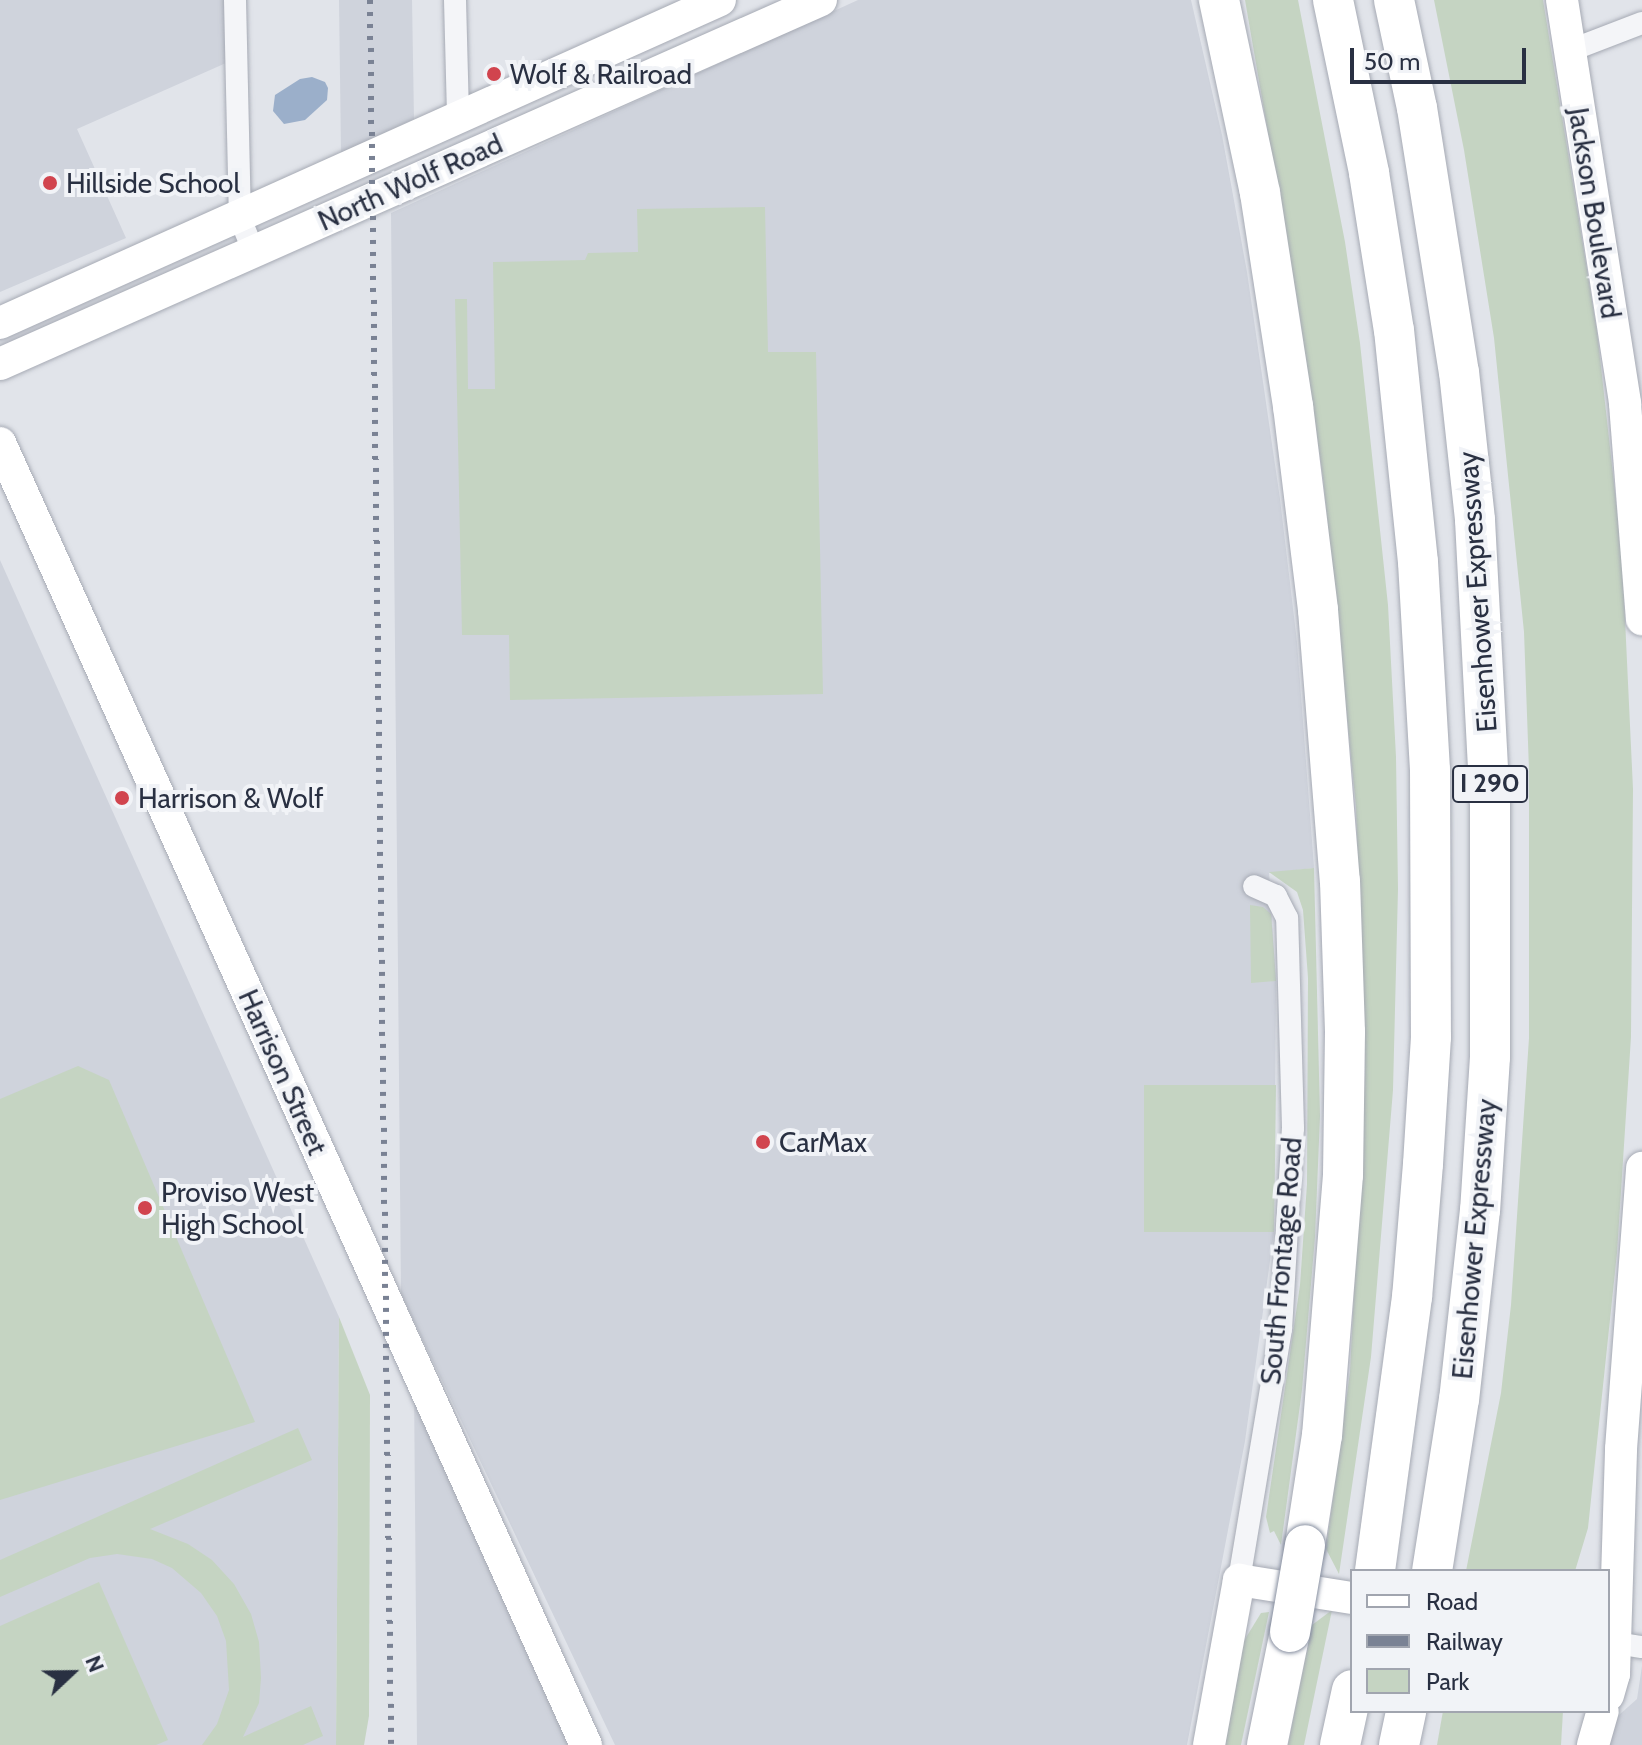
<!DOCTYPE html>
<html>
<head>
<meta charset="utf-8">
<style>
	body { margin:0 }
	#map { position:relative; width:1642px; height:1745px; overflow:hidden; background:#e1e4ea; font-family:Cabin,sans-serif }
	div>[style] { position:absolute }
	.built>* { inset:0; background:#cfd3dc }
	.green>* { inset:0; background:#c5d4c2 }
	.water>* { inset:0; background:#9bafca }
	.roads { filter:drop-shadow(0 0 2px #a6aab4) drop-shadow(0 0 2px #a6aab4) }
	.street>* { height:22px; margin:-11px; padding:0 11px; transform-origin:11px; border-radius:11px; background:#f4f5f8 }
	.secondary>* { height:32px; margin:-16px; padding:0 16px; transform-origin:16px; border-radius:16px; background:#fff }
	.highway>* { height:40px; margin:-20px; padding:0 20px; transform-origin:20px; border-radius:20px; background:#fff }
	.rail>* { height:6px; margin-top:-3px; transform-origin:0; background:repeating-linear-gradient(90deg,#7a8294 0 4px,transparent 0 12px) }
	.bridges { filter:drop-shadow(0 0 2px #8890a1) drop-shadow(0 0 2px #8890a1) }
	.highway-bridge>* { height:40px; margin:-20px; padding:0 20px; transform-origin:20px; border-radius:20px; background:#fff }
	.dots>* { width:22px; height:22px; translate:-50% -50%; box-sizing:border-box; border:4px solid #f1f3f7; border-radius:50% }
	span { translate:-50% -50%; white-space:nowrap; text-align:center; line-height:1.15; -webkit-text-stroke:8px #f1f3f7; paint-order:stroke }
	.shield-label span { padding:2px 6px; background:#f1f3f7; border:2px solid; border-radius:6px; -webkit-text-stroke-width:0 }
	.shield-label { font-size:26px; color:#293042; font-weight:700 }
	.poi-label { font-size:28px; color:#293042 }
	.left { translate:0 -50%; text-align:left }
	.street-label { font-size:28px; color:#293042 }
	.legend { position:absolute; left:1350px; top:1569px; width:260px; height:144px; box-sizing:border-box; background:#f1f3f7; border:2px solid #a1a5af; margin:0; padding:10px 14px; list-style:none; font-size:24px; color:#293042 }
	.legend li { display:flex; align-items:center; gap:16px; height:40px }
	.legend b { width:40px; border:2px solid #a1a5af }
	.north { position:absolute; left:32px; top:1633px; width:80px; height:80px; -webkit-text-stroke:6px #f1f3f7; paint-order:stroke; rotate:68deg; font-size:22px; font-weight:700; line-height:32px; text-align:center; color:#293042 }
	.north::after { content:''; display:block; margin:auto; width:28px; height:36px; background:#293042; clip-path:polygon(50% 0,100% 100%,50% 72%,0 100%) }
	.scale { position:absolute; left:1350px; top:48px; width:176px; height:36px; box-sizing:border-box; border:4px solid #293042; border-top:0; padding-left:10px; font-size:24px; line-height:28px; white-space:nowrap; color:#293042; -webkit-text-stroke:6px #f1f3f7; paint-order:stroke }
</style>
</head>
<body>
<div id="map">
	<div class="built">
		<i style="clip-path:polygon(0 0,225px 0,226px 63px,77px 129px,126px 238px,0 292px)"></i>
		<i style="clip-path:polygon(339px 0,412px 0,414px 119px,341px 153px)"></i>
		<i style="clip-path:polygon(858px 0,1191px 0,1222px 135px,1247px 272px,1280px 499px,1297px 642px,1314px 868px,1269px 873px,1276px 981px,1274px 1232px,1245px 1441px,1187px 1745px,615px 1745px,401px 1294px,391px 213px)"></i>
		<i style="clip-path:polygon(0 560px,339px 1317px,336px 1745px,0 1745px)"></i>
		<i style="clip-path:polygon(414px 1385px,574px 1745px,417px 1745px)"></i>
		<i style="clip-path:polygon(1642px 1666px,1642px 1745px,1604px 1745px,1610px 1723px,1637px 1699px)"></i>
	</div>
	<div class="green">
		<i style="clip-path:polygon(1245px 0,1298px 0,1345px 242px,1360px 343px,1388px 605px,1396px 757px,1398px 889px,1393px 1090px,1371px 1357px,1339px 1574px,1326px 1549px,1350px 1372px,1365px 1071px,1356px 807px,1323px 478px,1299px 312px)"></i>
		<i style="clip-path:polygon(1434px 0,1543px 0,1597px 331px,1622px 555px,1633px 789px,1631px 1037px,1617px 1253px,1588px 1528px,1575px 1571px,1466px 1571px,1501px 1393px,1511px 1305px,1529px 1038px,1529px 770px,1524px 632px,1494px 338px,1464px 150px)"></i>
		<i style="clip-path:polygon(765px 207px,768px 352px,816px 352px,823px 694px,510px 700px,509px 635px,462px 635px,455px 299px,467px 299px,468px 389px,495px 389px,493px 262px,585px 260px,588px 253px,638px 252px,637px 209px)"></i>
		<i style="clip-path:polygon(1314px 868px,1320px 1116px,1315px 1237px,1302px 1390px,1281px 1545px,1274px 1531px,1270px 1533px,1266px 1517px,1300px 1285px,1307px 1184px,1308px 978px,1303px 910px,1297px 892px,1269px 872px)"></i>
		<i style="clip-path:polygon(1250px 905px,1263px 907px,1271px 914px,1276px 981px,1251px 983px)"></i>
		<i style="clip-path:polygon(78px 1066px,109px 1080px,255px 1422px,0 1500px,0 1099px)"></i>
		<i style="clip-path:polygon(1144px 1085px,1276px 1085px,1274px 1232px,1144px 1232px)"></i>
		<i style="clip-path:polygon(339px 1317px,370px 1395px,369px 1716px,364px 1745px,336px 1745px)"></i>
		<i style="clip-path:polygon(298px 1428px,312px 1460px,150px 1529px,188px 1544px,212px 1560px,234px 1584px,251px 1614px,259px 1642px,261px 1678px,259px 1703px,243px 1737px,311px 1706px,323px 1736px,303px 1745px,202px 1745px,217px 1724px,229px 1690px,226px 1641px,217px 1616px,201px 1593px,172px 1568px,152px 1559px,117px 1554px,90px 1558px,0 1597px,0 1560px)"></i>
		<i style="clip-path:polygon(99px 1582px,168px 1740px,156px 1745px,0 1745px,0 1626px)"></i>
		<i style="clip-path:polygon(1332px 1610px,1304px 1745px,1288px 1745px,1312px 1625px)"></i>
		<i style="clip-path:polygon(1269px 1612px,1241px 1745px,1225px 1745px,1242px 1644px,1261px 1613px)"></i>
		<i style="clip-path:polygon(1443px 1711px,1563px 1711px,1561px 1745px,1437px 1745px)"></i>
	</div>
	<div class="water">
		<i style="clip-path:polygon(300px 79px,312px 77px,325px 82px,328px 88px,327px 100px,305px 120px,284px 124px,273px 111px,275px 95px)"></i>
	</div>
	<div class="roads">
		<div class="street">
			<i style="left:235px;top:0;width:218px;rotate:88.7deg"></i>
			<i style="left:240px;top:218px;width:37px;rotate:68deg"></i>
			<i style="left:455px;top:0;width:118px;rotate:88.5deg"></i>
			<i style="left:1569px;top:51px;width:78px;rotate:-21deg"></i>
			<i style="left:1239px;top:1580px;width:254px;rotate:-80.5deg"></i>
			<i style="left:1281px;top:1329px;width:201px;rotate:-86.6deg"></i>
			<i style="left:1293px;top:1128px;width:210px;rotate:-91.6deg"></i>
			<i style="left:1287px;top:918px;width:25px;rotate:-117deg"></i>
			<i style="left:1276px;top:896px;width:24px;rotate:-156deg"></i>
			<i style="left:1616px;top:1643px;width:26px;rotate:9deg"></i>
		</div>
		<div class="secondary">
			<i style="left:1562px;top:0;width:409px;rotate:81.1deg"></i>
			<i style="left:1625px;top:404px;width:216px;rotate:85.5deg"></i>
			<i style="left:0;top:323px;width:789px;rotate:-24.16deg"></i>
			<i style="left:0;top:364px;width:898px;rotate:-23.91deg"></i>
			<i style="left:0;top:443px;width:1428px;rotate:65.77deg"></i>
			<i style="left:1608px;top:1695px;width:22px;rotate:-74deg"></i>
			<i style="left:1614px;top:1674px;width:225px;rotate:-88.2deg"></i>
			<i style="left:1621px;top:1449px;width:282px;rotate:-85.7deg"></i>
			<i style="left:1209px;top:1745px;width:168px;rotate:-79.7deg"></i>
			<i style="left:1239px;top:1580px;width:114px;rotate:9.1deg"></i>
			<i style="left:1593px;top:1745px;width:35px;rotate:-74deg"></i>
		</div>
		<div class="highway">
			<i style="left:1219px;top:0;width:197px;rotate:78deg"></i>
			<i style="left:1260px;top:193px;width:216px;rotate:81.2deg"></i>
			<i style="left:1293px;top:406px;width:206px;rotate:83deg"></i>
			<i style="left:1318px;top:610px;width:272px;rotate:85.4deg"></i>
			<i style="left:1340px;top:881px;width:151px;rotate:88.1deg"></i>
			<i style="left:1345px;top:1032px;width:143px;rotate:90.8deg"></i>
			<i style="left:1343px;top:1175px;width:261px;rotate:94.6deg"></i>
			<i style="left:1322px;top:1435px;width:111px;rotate:98.8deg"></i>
			<i style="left:1333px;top:0;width:177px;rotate:78.2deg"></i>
			<i style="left:1369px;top:173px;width:159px;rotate:81deg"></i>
			<i style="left:1394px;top:330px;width:233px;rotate:84.1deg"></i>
			<i style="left:1418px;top:562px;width:208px;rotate:86.7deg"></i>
			<i style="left:1430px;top:770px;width:267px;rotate:89.8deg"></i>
			<i style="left:1431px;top:1037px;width:127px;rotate:93.6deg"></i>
			<i style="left:1423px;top:1164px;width:133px;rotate:94.7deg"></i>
			<i style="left:1412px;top:1297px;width:276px;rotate:97.7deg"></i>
			<i style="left:1394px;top:0;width:110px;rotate:78deg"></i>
			<i style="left:1417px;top:108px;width:267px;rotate:81deg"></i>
			<i style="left:1459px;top:372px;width:149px;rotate:83.8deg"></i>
			<i style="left:1475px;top:520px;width:283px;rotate:87deg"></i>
			<i style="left:1490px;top:803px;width:254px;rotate:90deg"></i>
			<i style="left:1490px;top:1057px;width:153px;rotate:93.7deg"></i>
			<i style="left:1480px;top:1210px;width:190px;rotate:96.3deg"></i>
			<i style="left:1459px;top:1399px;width:174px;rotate:98.9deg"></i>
			<i style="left:1267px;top:1745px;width:115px;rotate:-78.5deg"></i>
			<i style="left:1340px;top:1745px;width:56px;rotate:-77.7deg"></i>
			<i style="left:1399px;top:1745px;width:35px;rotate:-78deg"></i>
		</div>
	</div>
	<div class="rail">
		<i style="left:370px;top:0;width:1745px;rotate:89.31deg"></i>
	</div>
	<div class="bridges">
		<div class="highway-bridge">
			<i style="left:1290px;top:1632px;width:88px;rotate:-80.2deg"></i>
		</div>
	</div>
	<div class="dots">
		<i style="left:494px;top:74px;background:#d1444e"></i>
		<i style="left:50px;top:183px;background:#d1444e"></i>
		<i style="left:122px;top:798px;background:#d1444e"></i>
		<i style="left:763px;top:1142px;background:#d1444e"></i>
		<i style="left:145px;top:1208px;background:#d1444e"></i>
	</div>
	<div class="shield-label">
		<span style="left:1490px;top:784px">I 290</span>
	</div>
	<div class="poi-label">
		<span class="left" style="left:510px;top:74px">Wolf &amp; Railroad</span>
		<span class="left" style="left:66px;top:183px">Hillside School</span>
		<span class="left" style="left:138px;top:798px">Harrison &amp; Wolf</span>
		<span class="left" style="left:779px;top:1142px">CarMax</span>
		<span class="left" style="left:161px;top:1208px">Proviso West<br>High School</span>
	</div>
	<div class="street-label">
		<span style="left:410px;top:182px;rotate:-24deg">North Wolf Road</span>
		<span style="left:1595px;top:213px;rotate:81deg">Jackson Boulevard</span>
		<span style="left:1477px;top:592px;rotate:-94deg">Eisenhower Expressway</span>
		<span style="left:283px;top:1072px;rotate:66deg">Harrison Street</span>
		<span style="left:1474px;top:1239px;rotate:-85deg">Eisenhower Expressway</span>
		<span style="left:1281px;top:1261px;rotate:-85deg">South Frontage Road</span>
	</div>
	<ul class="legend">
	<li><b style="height:10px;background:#fff"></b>Road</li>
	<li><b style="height:10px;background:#7a8294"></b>Railway</li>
	<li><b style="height:22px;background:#c5d4c2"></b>Park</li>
	</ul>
	<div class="north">N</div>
	<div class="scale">50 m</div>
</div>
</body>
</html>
